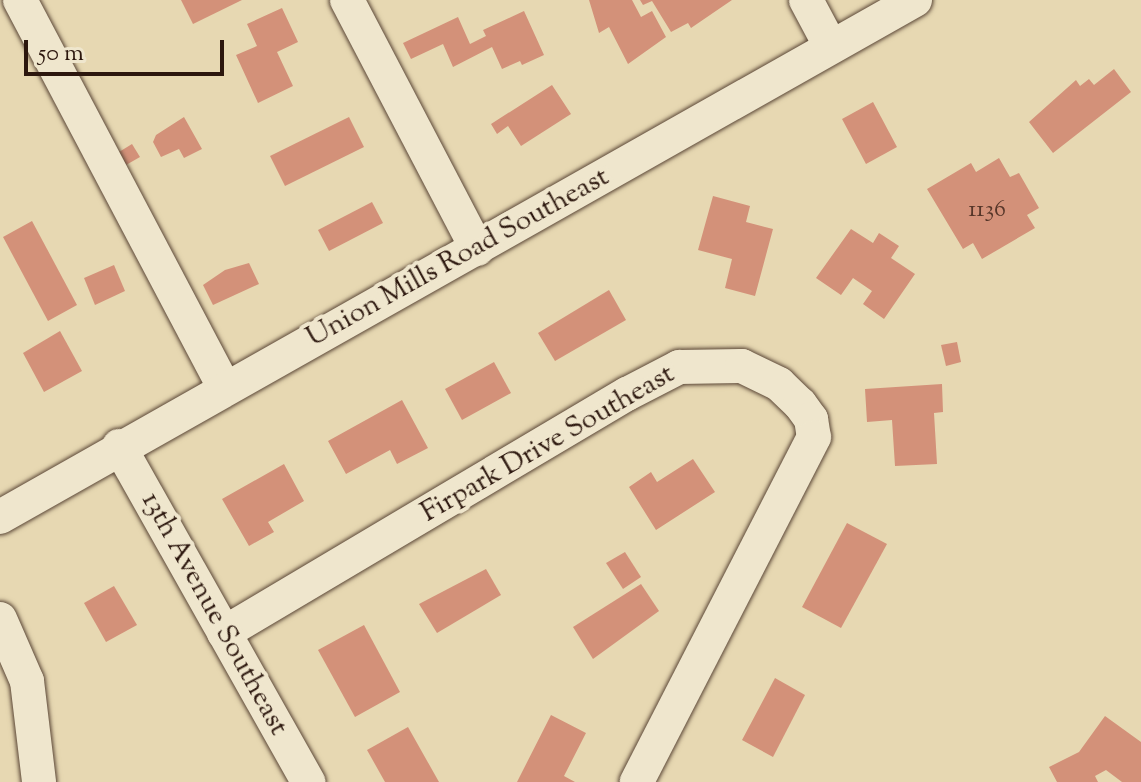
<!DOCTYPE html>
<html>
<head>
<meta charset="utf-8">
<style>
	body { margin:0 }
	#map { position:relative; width:1141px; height:782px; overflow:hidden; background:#e7d8b2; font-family:"Sorts Mill Goudy",serif }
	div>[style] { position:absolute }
	.building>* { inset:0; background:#d39179 }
	.roads { filter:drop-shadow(0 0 2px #5b4737) drop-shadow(0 0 2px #5b4737) }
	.minor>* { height:34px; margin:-17px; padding:0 17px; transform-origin:17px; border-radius:17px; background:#efe6cd }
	span { translate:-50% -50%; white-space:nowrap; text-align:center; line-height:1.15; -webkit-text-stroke:8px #efe6cd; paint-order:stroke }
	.number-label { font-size:24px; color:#563629 }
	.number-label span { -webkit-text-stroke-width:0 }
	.street-label { font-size:28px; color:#2c170e }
	.scale { position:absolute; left:24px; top:40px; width:200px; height:36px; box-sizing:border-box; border:4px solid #2c170e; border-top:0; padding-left:10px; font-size:24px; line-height:28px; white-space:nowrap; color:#2c170e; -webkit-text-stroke:6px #efe6cd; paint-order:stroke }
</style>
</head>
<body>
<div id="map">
	<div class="building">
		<i style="clip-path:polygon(181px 0,242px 0,193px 24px)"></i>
		<i style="clip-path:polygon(589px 0,632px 0,641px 17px,652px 11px,666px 37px,628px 64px,609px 27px,599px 33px)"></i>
		<i style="clip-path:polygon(640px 0,732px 0,691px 28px,688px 23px,671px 32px,652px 1px,643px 5px)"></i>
		<i style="clip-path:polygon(282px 8px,298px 42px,277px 52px,293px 86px,258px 103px,236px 55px,257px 46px,247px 24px)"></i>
		<i style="clip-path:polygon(524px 11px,544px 55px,522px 65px,520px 61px,502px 69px,492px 47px,453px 67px,443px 44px,411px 59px,403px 43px,458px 17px,470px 44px,486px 36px,483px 30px)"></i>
		<i style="clip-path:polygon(1114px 69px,1131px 92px,1053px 153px,1029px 122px,1076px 80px,1080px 86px,1089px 79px,1094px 85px)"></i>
		<i style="clip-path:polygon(552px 85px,571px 114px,521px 146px,508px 126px,497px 134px,491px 124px)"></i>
		<i style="clip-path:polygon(873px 102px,897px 147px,866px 164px,842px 119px)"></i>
		<i style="clip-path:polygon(184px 117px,202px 149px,184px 158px,179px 149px,161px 157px,153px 142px,156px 135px)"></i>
		<i style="clip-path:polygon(349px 117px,364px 147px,285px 186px,270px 156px)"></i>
		<i style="clip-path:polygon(132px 144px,140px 157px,126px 165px,119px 152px)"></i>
		<i style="clip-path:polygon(999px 158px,1010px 177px,1019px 173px,1039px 208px,1027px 215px,1035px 228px,982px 259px,973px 243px,963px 249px,927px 189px,971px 163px,976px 172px)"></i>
		<i style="clip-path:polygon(713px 196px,750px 206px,746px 222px,773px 229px,755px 296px,725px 288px,732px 259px,698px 250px)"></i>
		<i style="clip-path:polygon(372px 202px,383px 223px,329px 251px,318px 230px)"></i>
		<i style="clip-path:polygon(32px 221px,77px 305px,48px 321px,3px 237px)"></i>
		<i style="clip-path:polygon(851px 229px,873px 243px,879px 233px,899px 246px,891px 258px,915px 274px,884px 319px,863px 304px,872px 291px,853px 278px,841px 295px,816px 278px)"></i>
		<i style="clip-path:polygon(249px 263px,259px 284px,213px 305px,203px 285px,225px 270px)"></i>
		<i style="clip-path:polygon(114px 265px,125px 291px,95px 305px,84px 278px)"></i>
		<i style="clip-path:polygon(609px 290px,626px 320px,555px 361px,538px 333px)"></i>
		<i style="clip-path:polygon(60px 331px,82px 371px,44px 392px,23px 353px)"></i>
		<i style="clip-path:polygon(957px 342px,961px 362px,946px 366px,941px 345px)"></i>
		<i style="clip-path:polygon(494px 362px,511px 393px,462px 420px,445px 389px)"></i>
		<i style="clip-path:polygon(942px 384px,943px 412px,934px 413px,937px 464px,895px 466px,892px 420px,867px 422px,865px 389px)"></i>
		<i style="clip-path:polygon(402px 400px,428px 448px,397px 464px,390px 450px,346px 474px,328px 441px)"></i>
		<i style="clip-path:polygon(693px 459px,715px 492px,656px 530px,629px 487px,651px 472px,657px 482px)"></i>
		<i style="clip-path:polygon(284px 464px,304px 501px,268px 522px,274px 532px,249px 546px,222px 499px)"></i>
		<i style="clip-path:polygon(847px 523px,887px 544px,841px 628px,802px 607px)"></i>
		<i style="clip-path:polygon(625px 552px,641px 577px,623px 589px,606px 563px)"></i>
		<i style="clip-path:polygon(486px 569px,501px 595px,437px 633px,419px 604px)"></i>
		<i style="clip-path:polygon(641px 584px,659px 611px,593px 659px,573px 627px)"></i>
		<i style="clip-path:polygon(114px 586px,137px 625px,106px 642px,84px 603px)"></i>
		<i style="clip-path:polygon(364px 625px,400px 692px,355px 717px,318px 650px)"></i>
		<i style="clip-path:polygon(775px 678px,805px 695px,773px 757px,742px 740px)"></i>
		<i style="clip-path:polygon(551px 715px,586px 733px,564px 776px,575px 782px,517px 782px)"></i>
		<i style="clip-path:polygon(1105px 716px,1141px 742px,1141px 782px,1122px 782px,1106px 770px,1095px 776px,1098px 782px,1057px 782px,1049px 767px,1079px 752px)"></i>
		<i style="clip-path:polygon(408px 727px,439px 782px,385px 782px,367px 750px)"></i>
	</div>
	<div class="roads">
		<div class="minor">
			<i style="left:20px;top:0;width:439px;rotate:62.2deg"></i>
			<i style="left:347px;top:0;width:281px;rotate:62.4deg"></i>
			<i style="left:806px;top:0;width:53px;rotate:62deg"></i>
			<i style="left:119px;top:446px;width:386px;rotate:60.6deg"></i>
			<i style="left:0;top:517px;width:1051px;rotate:-29.47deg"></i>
			<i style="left:0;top:619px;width:68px;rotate:66.5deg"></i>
			<i style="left:27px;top:681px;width:102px;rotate:83.2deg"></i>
			<i style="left:224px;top:633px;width:469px;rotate:-30.7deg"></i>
			<i style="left:627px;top:394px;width:59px;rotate:-27.4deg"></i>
			<i style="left:679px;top:367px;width:63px;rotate:-0.9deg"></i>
			<i style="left:742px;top:366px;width:41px;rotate:25.9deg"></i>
			<i style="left:779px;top:384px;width:29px;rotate:44deg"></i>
			<i style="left:800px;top:404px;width:19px;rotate:54deg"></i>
			<i style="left:811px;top:419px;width:18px;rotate:81deg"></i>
			<i style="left:814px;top:437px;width:388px;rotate:117.2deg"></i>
		</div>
	</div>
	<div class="number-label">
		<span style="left:987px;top:211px">1136</span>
	</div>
	<div class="street-label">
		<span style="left:458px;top:258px;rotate:-29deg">Union Mills Road Southeast</span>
		<span style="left:548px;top:444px;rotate:-30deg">Firpark Drive Southeast</span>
		<span style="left:214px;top:614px;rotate:61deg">13th Avenue Southeast</span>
	</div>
	<div class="scale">50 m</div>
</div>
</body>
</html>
